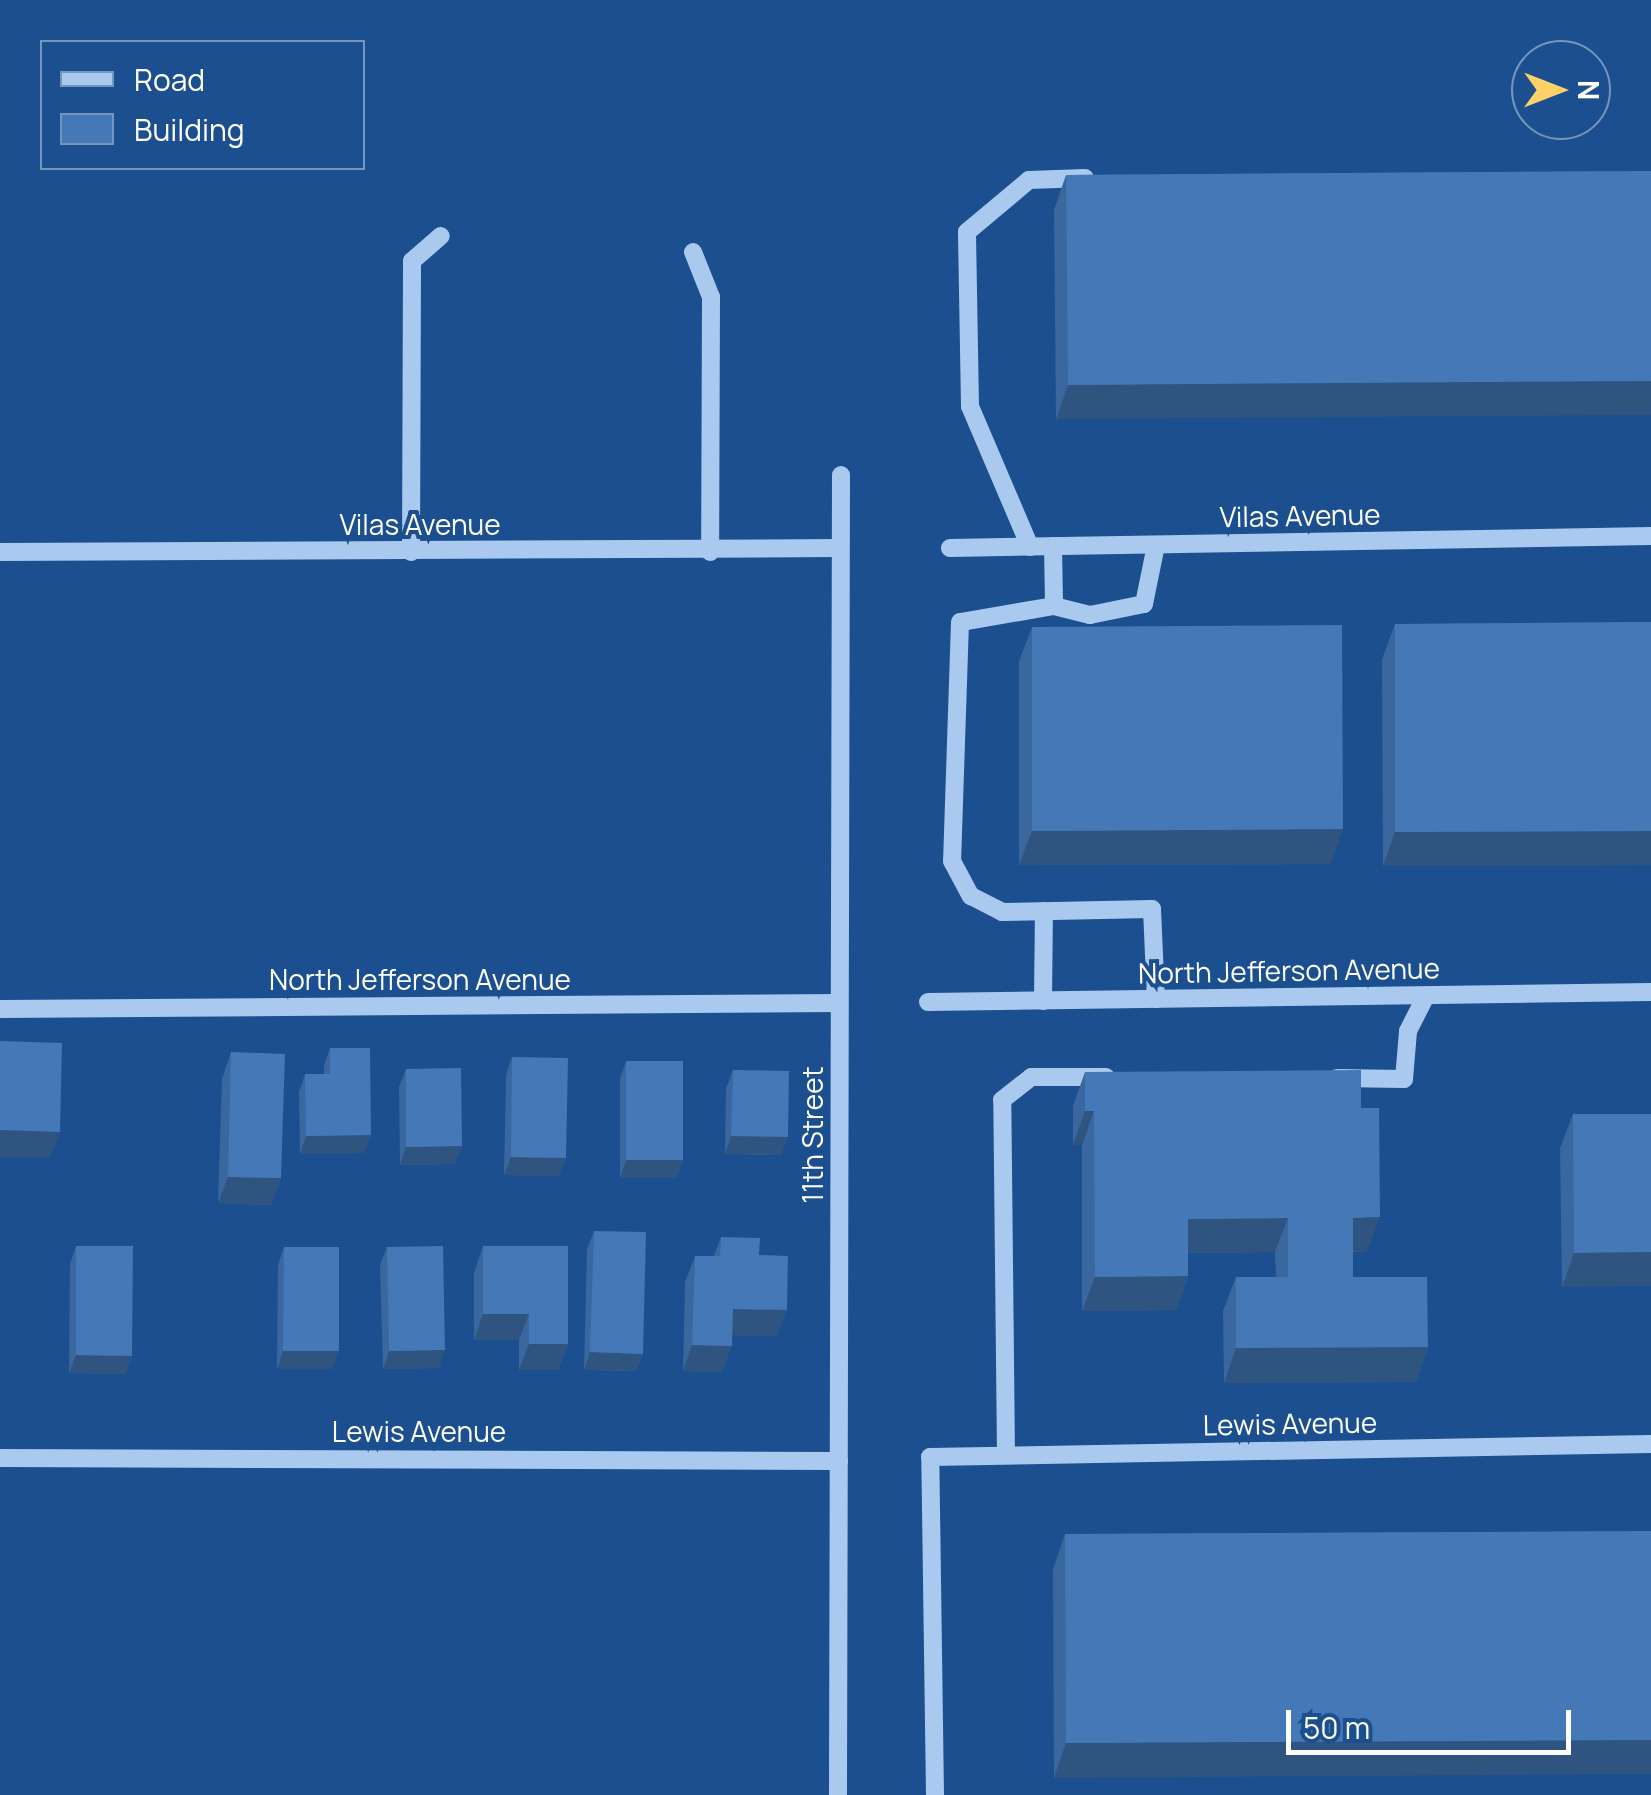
<!DOCTYPE html>
<html>
<head>
<meta charset="utf-8">
<style>
	body { margin:0 }
	#map { position:relative; width:1651px; height:1795px; overflow:hidden; background:#1b4f8f; font-family:Manrope,sans-serif }
	div>[style] { position:absolute }
	.minor>* { height:18px; margin:-9px; padding:0 9px; transform-origin:9px; border-radius:9px; background:#a9c9ee }
	.wall>* { inset:0; background:#3a679d }
	.shaded-wall>* { inset:0; background:#305480 }
	.building>* { inset:0; background:#4478b7 }
	span { translate:-50% -50%; white-space:nowrap; text-align:center; line-height:1.15; -webkit-text-stroke:8px #1b4f8f; paint-order:stroke }
	.street-label { font-size:28px; color:#fff }
	.legend { position:absolute; left:40px; top:40px; width:325px; height:130px; box-sizing:border-box; background:#1b4f8f; border:2px solid #7695bc; margin:0; padding:12px 18px; list-style:none; font-size:30px; color:#fff }
	.legend li { display:flex; align-items:center; gap:20px; height:50px }
	.legend b { width:50px; border:2px solid #7695bc }
	.north { position:absolute; left:1511px; top:40px; width:100px; height:100px; box-sizing:border-box; background:#1b4f8f; border:2px solid #7695bc; border-radius:50%; rotate:90deg; font-size:28px; font-weight:700; line-height:40px; text-align:center; color:#fff }
	.north::after { content:''; display:block; margin:auto; width:35px; height:45px; background:#ffd166; clip-path:polygon(50% 0,100% 100%,50% 72%,0 100%) }
	.scale { position:absolute; left:1286px; top:1710px; width:285px; height:45px; box-sizing:border-box; border:5px solid #fff; border-top:0; padding-left:12px; font-size:30px; line-height:35px; white-space:nowrap; color:#fff; -webkit-text-stroke:8px #1b4f8f; paint-order:stroke }
</style>
</head>
<body>
<div id="map">
	<div class="minor">
		<i style="left:693px;top:252px;width:48px;rotate:68.2deg"></i>
		<i style="left:711px;top:297px;width:255px;rotate:90.2deg"></i>
		<i style="left:1053px;top:546px;width:60px;rotate:89deg"></i>
		<i style="left:1054px;top:606px;width:37px;rotate:14deg"></i>
		<i style="left:1090px;top:615px;width:55px;rotate:-11.5deg"></i>
		<i style="left:1144px;top:604px;width:60px;rotate:-78.5deg"></i>
		<i style="left:1030px;top:547px;width:153px;rotate:-113.1deg"></i>
		<i style="left:970px;top:406px;width:174px;rotate:-91deg"></i>
		<i style="left:967px;top:232px;width:81px;rotate:-40deg"></i>
		<i style="left:1029px;top:180px;width:56px;rotate:-2deg"></i>
		<i style="left:950px;top:548px;width:701px;rotate:-0.98deg"></i>
		<i style="left:0;top:552px;width:839px;rotate:-0.27deg"></i>
		<i style="left:411px;top:552px;width:291px;rotate:-89.8deg"></i>
		<i style="left:412px;top:261px;width:38px;rotate:-41deg"></i>
		<i style="left:1054px;top:606px;width:95px;rotate:170.3deg"></i>
		<i style="left:960px;top:622px;width:239px;rotate:91.9deg"></i>
		<i style="left:952px;top:861px;width:40px;rotate:62deg"></i>
		<i style="left:971px;top:896px;width:35px;rotate:27deg"></i>
		<i style="left:1002px;top:912px;width:150px;rotate:-1.1deg"></i>
		<i style="left:1152px;top:909px;width:90px;rotate:87.5deg"></i>
		<i style="left:1043px;top:1001px;width:90px;rotate:-89.4deg"></i>
		<i style="left:928px;top:1002px;width:723px;rotate:-0.79deg"></i>
		<i style="left:0;top:1009px;width:839px;rotate:-0.41deg"></i>
		<i style="left:1337px;top:1078px;width:67px;rotate:0.9deg"></i>
		<i style="left:1404px;top:1079px;width:48px;rotate:-85.2deg"></i>
		<i style="left:1408px;top:1031px;width:39px;rotate:-63deg"></i>
		<i style="left:1006px;top:1455px;width:355px;rotate:-90.6deg"></i>
		<i style="left:1002px;top:1100px;width:37px;rotate:-38deg"></i>
		<i style="left:1031px;top:1077px;width:75px"></i>
		<i style="left:0;top:1458px;width:839px;rotate:0.2deg"></i>
		<i style="left:838px;top:1795px;width:1320px;rotate:-89.87deg"></i>
		<i style="left:935px;top:1795px;width:338px;rotate:-90.8deg"></i>
		<i style="left:930px;top:1457px;width:721px;rotate:-1.03deg"></i>
	</div>
	<div class="wall">
		<i style="clip-path:polygon(1651px 171px,1056px 419px,1054px 210px,1066px 175px)"></i>
		<i style="clip-path:polygon(1651px 622px,1651px 865px,1383px 866px,1382px 659px,1395px 624px)"></i>
		<i style="clip-path:polygon(1032px 627px,1331px 864px,1019px 865px,1019px 661px)"></i>
		<i style="clip-path:polygon(330px 1048px,371px 1135px,364px 1153px,300px 1154px,299px 1092px,305px 1074px,324px 1074px,324px 1066px)"></i>
		<i style="clip-path:polygon(231px 1052px,281px 1178px,271px 1205px,218px 1203px,222px 1079px)"></i>
		<i style="clip-path:polygon(512px 1057px,559px 1176px,504px 1175px,506px 1075px)"></i>
		<i style="clip-path:polygon(626px 1061px,683px 1160px,676px 1178px,620px 1178px,620px 1079px)"></i>
		<i style="clip-path:polygon(406px 1069px,455px 1164px,400px 1165px,399px 1087px)"></i>
		<i style="clip-path:polygon(733px 1070px,781px 1155px,725px 1154px,726px 1088px)"></i>
		<i style="clip-path:polygon(1085px 1072px,1361px 1108px,1367px 1251px,1353px 1252px,1353px 1277px,1428px 1347px,1416px 1382px,1224px 1383px,1223px 1311px,1236px 1277px,1276px 1277px,1275px 1252px,1188px 1253px,1188px 1276px,1176px 1310px,1082px 1311px,1082px 1145px,1073px 1145px,1073px 1106px)"></i>
		<i style="clip-path:polygon(1573px 1114px,1651px 1114px,1562px 1287px,1560px 1148px)"></i>
		<i style="clip-path:polygon(594px 1231px,643px 1354px,636px 1371px,584px 1370px,587px 1249px)"></i>
		<i style="clip-path:polygon(721px 1237px,759px 1255px,777px 1336px,732px 1335px,722px 1372px,683px 1371px,685px 1282px,695px 1256px,714px 1256px)"></i>
		<i style="clip-path:polygon(76px 1246px,126px 1374px,69px 1373px,70px 1264px)"></i>
		<i style="clip-path:polygon(483px 1246px,568px 1344px,558px 1370px,519px 1370px,519px 1340px,474px 1340px,474px 1273px)"></i>
		<i style="clip-path:polygon(284px 1247px,332px 1369px,277px 1369px,278px 1265px)"></i>
		<i style="clip-path:polygon(387px 1247px,439px 1368px,383px 1369px,380px 1265px)"></i>
		<i style="clip-path:polygon(1651px 1531px,1054px 1778px,1053px 1569px,1065px 1534px)"></i>
	</div>
	<div class="shaded-wall">
		<i style="clip-path:polygon(1651px 381px,1651px 415px,1056px 419px,1068px 385px)"></i>
		<i style="clip-path:polygon(1343px 829px,1331px 864px,1019px 865px,1032px 831px)"></i>
		<i style="clip-path:polygon(1651px 831px,1651px 865px,1383px 866px,1395px 832px)"></i>
		<i style="clip-path:polygon(1085px 1111px,1094px 1111px,1082px 1145px,1073px 1145px)"></i>
		<i style="clip-path:polygon(0 1130px,60px 1132px,50px 1158px,0 1157px)"></i>
		<i style="clip-path:polygon(371px 1135px,364px 1153px,300px 1154px,306px 1136px)"></i>
		<i style="clip-path:polygon(731px 1136px,788px 1137px,781px 1155px,725px 1154px)"></i>
		<i style="clip-path:polygon(462px 1146px,455px 1164px,400px 1165px,406px 1147px)"></i>
		<i style="clip-path:polygon(511px 1157px,566px 1158px,559px 1176px,504px 1175px)"></i>
		<i style="clip-path:polygon(626px 1160px,683px 1160px,676px 1178px,620px 1178px)"></i>
		<i style="clip-path:polygon(228px 1177px,281px 1178px,271px 1205px,218px 1203px)"></i>
		<i style="clip-path:polygon(1380px 1217px,1367px 1251px,1341px 1252px,1353px 1218px)"></i>
		<i style="clip-path:polygon(1288px 1218px,1275px 1252px,1176px 1253px,1188px 1219px)"></i>
		<i style="clip-path:polygon(1651px 1252px,1651px 1286px,1562px 1287px,1574px 1253px)"></i>
		<i style="clip-path:polygon(1188px 1276px,1176px 1310px,1082px 1311px,1095px 1277px)"></i>
		<i style="clip-path:polygon(733px 1309px,787px 1310px,777px 1336px,724px 1335px)"></i>
		<i style="clip-path:polygon(483px 1314px,529px 1314px,519px 1340px,474px 1340px)"></i>
		<i style="clip-path:polygon(529px 1344px,568px 1344px,558px 1370px,519px 1370px)"></i>
		<i style="clip-path:polygon(692px 1345px,732px 1346px,722px 1372px,683px 1371px)"></i>
		<i style="clip-path:polygon(1428px 1347px,1416px 1382px,1224px 1383px,1236px 1348px)"></i>
		<i style="clip-path:polygon(445px 1350px,439px 1368px,383px 1369px,389px 1351px)"></i>
		<i style="clip-path:polygon(283px 1351px,339px 1351px,332px 1369px,277px 1369px)"></i>
		<i style="clip-path:polygon(590px 1352px,643px 1354px,636px 1371px,584px 1370px)"></i>
		<i style="clip-path:polygon(76px 1355px,132px 1356px,126px 1374px,69px 1373px)"></i>
		<i style="clip-path:polygon(1651px 1740px,1651px 1774px,1054px 1778px,1066px 1743px)"></i>
	</div>
	<div class="building">
		<i style="clip-path:polygon(1651px 171px,1651px 381px,1068px 385px,1066px 175px)"></i>
		<i style="clip-path:polygon(1651px 622px,1651px 831px,1395px 832px,1395px 624px)"></i>
		<i style="clip-path:polygon(1342px 625px,1343px 829px,1032px 831px,1032px 627px)"></i>
		<i style="clip-path:polygon(0 1041px,62px 1043px,60px 1132px,0 1130px)"></i>
		<i style="clip-path:polygon(330px 1048px,370px 1048px,371px 1135px,306px 1136px,305px 1074px,330px 1074px)"></i>
		<i style="clip-path:polygon(231px 1052px,285px 1054px,281px 1178px,228px 1177px)"></i>
		<i style="clip-path:polygon(512px 1057px,568px 1058px,566px 1158px,511px 1157px)"></i>
		<i style="clip-path:polygon(626px 1061px,683px 1061px,683px 1160px,626px 1160px)"></i>
		<i style="clip-path:polygon(461px 1068px,462px 1146px,406px 1147px,406px 1069px)"></i>
		<i style="clip-path:polygon(733px 1070px,789px 1071px,788px 1137px,731px 1136px)"></i>
		<i style="clip-path:polygon(1361px 1070px,1361px 1108px,1379px 1108px,1380px 1217px,1353px 1218px,1353px 1277px,1427px 1277px,1428px 1347px,1236px 1348px,1236px 1277px,1288px 1277px,1288px 1218px,1188px 1219px,1188px 1276px,1095px 1277px,1094px 1111px,1085px 1111px,1085px 1072px)"></i>
		<i style="clip-path:polygon(1573px 1114px,1651px 1114px,1651px 1252px,1574px 1253px)"></i>
		<i style="clip-path:polygon(594px 1231px,646px 1232px,643px 1354px,590px 1352px)"></i>
		<i style="clip-path:polygon(721px 1237px,760px 1238px,759px 1255px,788px 1256px,787px 1310px,733px 1309px,732px 1346px,692px 1345px,695px 1256px,720px 1256px)"></i>
		<i style="clip-path:polygon(76px 1246px,133px 1246px,132px 1356px,76px 1355px)"></i>
		<i style="clip-path:polygon(443px 1246px,445px 1350px,389px 1351px,387px 1247px)"></i>
		<i style="clip-path:polygon(483px 1246px,568px 1246px,568px 1344px,529px 1344px,529px 1314px,483px 1314px)"></i>
		<i style="clip-path:polygon(284px 1247px,339px 1247px,339px 1351px,283px 1351px)"></i>
		<i style="clip-path:polygon(1651px 1531px,1651px 1740px,1066px 1743px,1065px 1534px)"></i>
	</div>
	<div class="street-label">
		<span style="left:1300px;top:515px;rotate:-1deg">Vilas Avenue</span>
		<span style="left:420px;top:524px">Vilas Avenue</span>
		<span style="left:1289px;top:970px;rotate:-1deg">North Jefferson Avenue</span>
		<span style="left:420px;top:979px">North Jefferson Avenue</span>
		<span style="left:812px;top:1135px;rotate:-90deg">11th Street</span>
		<span style="left:1290px;top:1423px;rotate:-1deg">Lewis Avenue</span>
		<span style="left:419px;top:1431px">Lewis Avenue</span>
	</div>
	<ul class="legend">
	<li><b style="height:12px;background:#a9c9ee"></b>Road</li>
	<li><b style="height:28px;background:#4478b7"></b>Building</li>
	</ul>
	<div class="north">N</div>
	<div class="scale">50 m</div>
</div>
</body>
</html>
